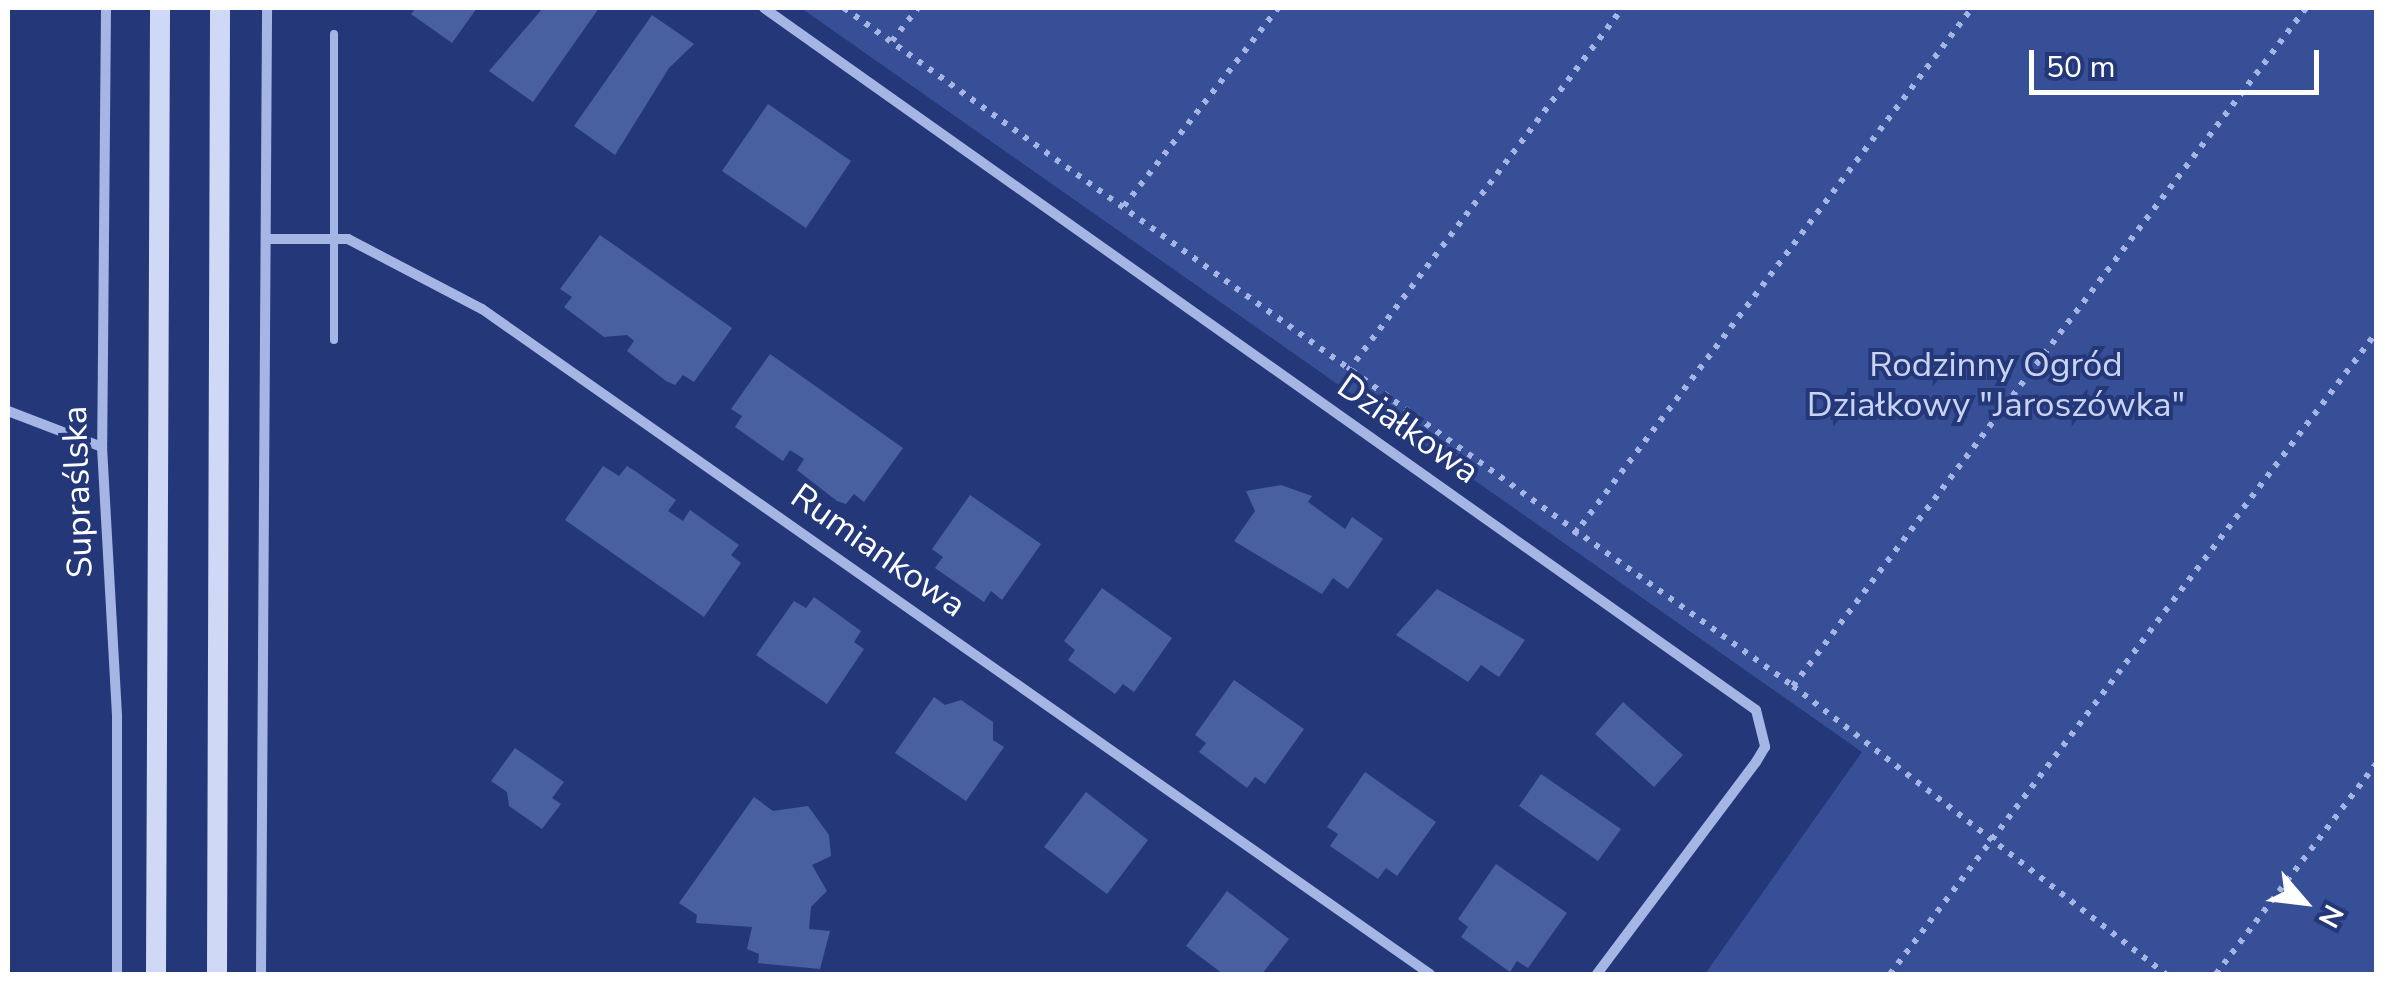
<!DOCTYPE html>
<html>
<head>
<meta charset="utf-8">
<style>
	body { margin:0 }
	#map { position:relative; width:2384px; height:982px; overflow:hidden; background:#243879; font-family:"Nunito Sans",sans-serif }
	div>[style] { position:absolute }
	.green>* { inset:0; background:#374f97 }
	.building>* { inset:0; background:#485fa0 }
	.path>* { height:6px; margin-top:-3px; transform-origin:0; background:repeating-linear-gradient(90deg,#a6b6e4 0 5px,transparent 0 13px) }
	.service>* { height:8px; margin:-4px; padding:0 4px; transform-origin:4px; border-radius:4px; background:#a6b6e4 }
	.minor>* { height:10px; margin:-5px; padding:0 5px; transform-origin:5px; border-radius:5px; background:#a6b6e4 }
	.secondary>* { height:20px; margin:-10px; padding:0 10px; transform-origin:10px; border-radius:10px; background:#cfd8f4 }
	span { translate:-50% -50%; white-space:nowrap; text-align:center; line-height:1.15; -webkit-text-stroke:8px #243879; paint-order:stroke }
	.park-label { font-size:35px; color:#c9d4f3 }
	.street-label { font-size:35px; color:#fff }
	.frame { position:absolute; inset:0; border:10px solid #fff; pointer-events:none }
	.north { position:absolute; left:2254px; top:852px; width:100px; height:100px; -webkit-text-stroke:8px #243879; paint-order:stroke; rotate:118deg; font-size:28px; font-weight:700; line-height:40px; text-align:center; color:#fff }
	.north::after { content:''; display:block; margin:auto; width:35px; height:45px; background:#fff; clip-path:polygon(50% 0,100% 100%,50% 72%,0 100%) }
	.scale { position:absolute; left:2029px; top:50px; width:290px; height:45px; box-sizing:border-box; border:5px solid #fff; border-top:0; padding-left:12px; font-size:30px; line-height:35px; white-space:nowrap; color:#fff; -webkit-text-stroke:8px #243879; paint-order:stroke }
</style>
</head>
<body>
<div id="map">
	<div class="green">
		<i style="clip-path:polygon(801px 8px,2376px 8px,2376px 974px,1705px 974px,1862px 752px)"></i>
	</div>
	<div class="building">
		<i style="clip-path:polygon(416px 8px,477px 8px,452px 43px,411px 14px)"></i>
		<i style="clip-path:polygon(543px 8px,599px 8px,533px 102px,489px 71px)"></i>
		<i style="clip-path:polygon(652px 15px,694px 44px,669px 68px,615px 155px,574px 126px)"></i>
		<i style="clip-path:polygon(768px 104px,851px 161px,806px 228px,722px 171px)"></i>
		<i style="clip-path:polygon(600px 235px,732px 328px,694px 382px,683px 375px,675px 385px,666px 381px,627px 351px,634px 341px,627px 335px,604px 337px,564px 307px,572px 297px,560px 289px)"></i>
		<i style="clip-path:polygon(770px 354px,903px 448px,864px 502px,854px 494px,846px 504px,837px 501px,797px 470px,804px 459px,790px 450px,783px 461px,735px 427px,742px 416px,731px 409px)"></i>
		<i style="clip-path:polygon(603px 466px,619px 476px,627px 466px,635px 471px,676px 500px,668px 511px,683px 521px,690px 510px,739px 545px,731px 555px,741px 563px,704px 617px,565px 520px)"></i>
		<i style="clip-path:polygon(1281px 485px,1312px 496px,1308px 502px,1345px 529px,1352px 517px,1383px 539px,1348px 589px,1333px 578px,1322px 594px,1234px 541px,1255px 511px,1246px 491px)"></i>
		<i style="clip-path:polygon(970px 495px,1041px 544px,1002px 600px,991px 591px,984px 602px,935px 568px,943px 557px,932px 549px)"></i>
		<i style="clip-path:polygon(1102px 588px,1172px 638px,1134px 692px,1123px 684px,1115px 694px,1068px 660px,1075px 650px,1064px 641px)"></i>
		<i style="clip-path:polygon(1437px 589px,1525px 640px,1499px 677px,1481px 665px,1468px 682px,1396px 635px)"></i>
		<i style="clip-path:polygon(814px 597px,861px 631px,854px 642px,864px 649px,827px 704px,756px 655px,794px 601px,806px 608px)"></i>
		<i style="clip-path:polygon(1234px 680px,1304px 729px,1265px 784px,1255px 777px,1247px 788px,1199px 752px,1206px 743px,1195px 735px)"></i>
		<i style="clip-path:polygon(934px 697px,945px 705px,961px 700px,993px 722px,993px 740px,1004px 747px,966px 801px,895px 753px)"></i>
		<i style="clip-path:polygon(1623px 702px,1683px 755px,1654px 787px,1595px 734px)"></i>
		<i style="clip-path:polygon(515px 748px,564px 782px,552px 798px,561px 804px,542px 829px,509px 806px,507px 792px,491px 781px)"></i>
		<i style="clip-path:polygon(1365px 772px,1436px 822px,1397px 876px,1386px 868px,1378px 879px,1330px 846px,1338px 834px,1327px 827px)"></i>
		<i style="clip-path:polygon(1541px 774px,1621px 829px,1598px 861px,1519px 806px)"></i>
		<i style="clip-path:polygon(1086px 792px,1148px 840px,1107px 894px,1044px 847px)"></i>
		<i style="clip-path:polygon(754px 797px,773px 811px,808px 806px,829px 835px,831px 856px,812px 865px,827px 891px,811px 907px,809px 929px,830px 931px,820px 969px,758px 963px,759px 954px,747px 949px,752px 927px,696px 923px,697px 915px,679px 903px)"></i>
		<i style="clip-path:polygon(1496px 864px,1567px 913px,1528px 968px,1517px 961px,1510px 972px,1461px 937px,1468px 927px,1458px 919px)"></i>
		<i style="clip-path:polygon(1227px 891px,1289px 939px,1262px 974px,1223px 974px,1186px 946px)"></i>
	</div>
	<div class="path">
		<i style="left:844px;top:8px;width:1166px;rotate:35.54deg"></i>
		<i style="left:1793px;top:686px;width:850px;rotate:-52.89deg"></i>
		<i style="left:892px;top:41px;width:42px;rotate:-51.8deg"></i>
		<i style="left:1124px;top:206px;width:251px;rotate:-52.1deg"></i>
		<i style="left:1348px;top:371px;width:455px;rotate:-52.9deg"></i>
		<i style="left:1574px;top:535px;width:660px;rotate:-52.94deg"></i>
		<i style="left:1793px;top:686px;width:471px;rotate:37.7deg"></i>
		<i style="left:1890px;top:974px;width:804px;rotate:-52.83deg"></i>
		<i style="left:2216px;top:974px;width:264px;rotate:-52.7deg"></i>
	</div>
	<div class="service">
		<i style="left:334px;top:340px;width:306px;rotate:-90deg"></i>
	</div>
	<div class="minor">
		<i style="left:106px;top:8px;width:439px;rotate:90.5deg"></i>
		<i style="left:102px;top:447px;width:270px;rotate:86.8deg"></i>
		<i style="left:117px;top:717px;width:257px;rotate:90deg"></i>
		<i style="left:764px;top:8px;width:1215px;rotate:35.29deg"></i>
		<i style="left:1756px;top:710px;width:38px;rotate:76deg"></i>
		<i style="left:1765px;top:747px;width:17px;rotate:121deg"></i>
		<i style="left:1756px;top:762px;width:265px;rotate:126.9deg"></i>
		<i style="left:268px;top:239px;width:80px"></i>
		<i style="left:348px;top:239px;width:151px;rotate:27.6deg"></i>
		<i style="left:482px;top:309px;width:1158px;rotate:35.05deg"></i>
		<i style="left:8px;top:411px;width:101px;rotate:21deg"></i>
		<i style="left:261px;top:974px;width:966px;rotate:-89.64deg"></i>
	</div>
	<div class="secondary">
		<i style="left:156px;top:974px;width:966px;rotate:-89.76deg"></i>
		<i style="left:217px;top:974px;width:966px;rotate:-89.82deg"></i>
	</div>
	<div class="park-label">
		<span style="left:1996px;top:385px">Rodzinny Ogród<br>Działkowy "Jaroszówka"</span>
	</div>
	<div class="street-label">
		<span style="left:1408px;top:429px;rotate:35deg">Działkowa</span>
		<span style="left:78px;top:492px;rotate:-92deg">Supraślska</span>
		<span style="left:878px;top:551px;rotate:35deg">Rumiankowa</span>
	</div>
	<div class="frame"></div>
	<div class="north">N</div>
	<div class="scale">50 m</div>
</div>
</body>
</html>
